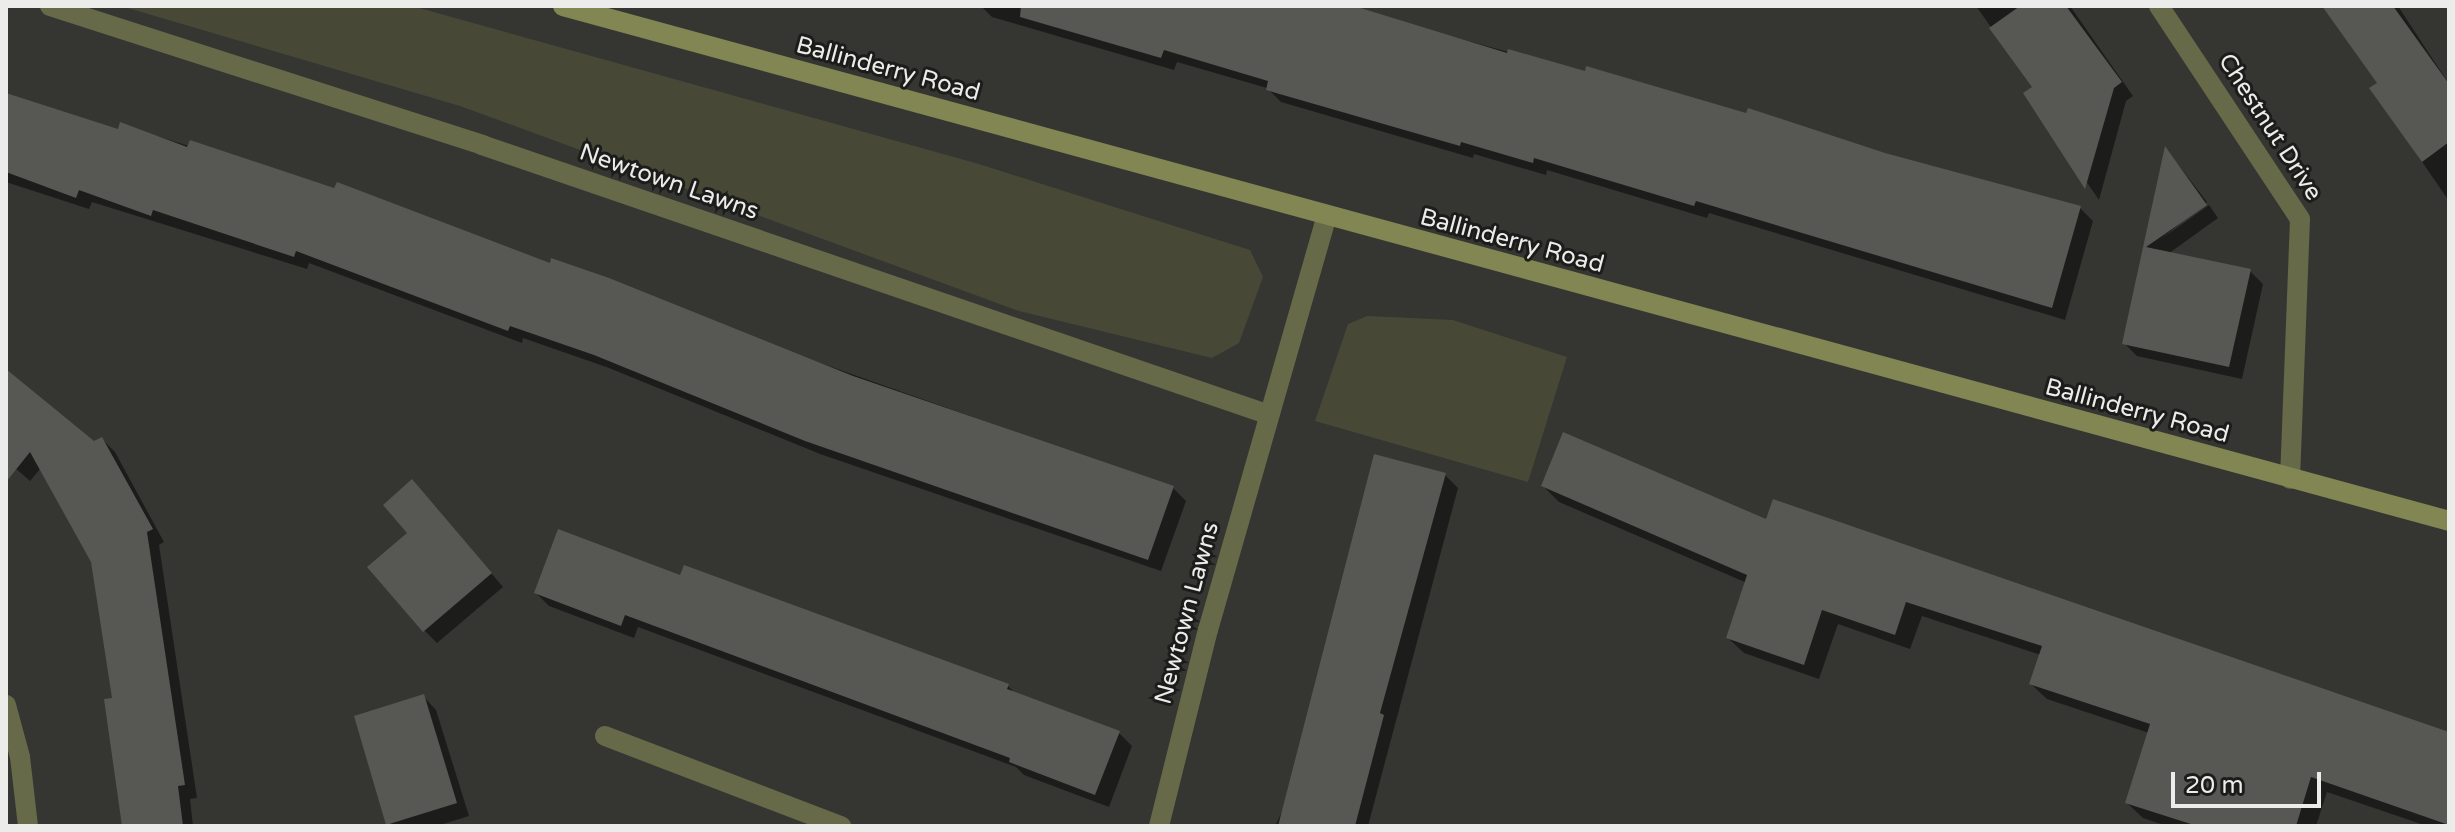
<!DOCTYPE html>
<html>
<head>
<meta charset="utf-8">
<style>
	body { margin:0 }
	#map { position:relative; width:2455px; height:832px; overflow:hidden; background:#353532; font-family:"Varela Round",sans-serif }
	div>[style] { position:absolute }
	.green>* { inset:0; background:#474936 }
	.shadow>* { inset:0; background:#0007 }
	.building>* { inset:0; background:#575754 }
	.street>* { height:20px; margin:-10px; padding:0 10px; transform-origin:10px; border-radius:10px; background:#666a49 }
	.secondary>* { height:20px; margin:-10px; padding:0 10px; transform-origin:10px; border-radius:10px; background:#828652 }
	span { translate:-50% -50%; white-space:nowrap; text-align:center; line-height:1.15; -webkit-text-stroke:6px #1c1c1b; paint-order:stroke }
	.street-label { font-size:24px; color:#ececea }
	.frame { position:absolute; inset:0; border:8px solid #ececea; pointer-events:none }
	.scale { position:absolute; left:2171px; top:772px; width:150px; height:36px; box-sizing:border-box; border:4px solid #ececea; border-top:0; padding-left:10px; font-size:24px; line-height:28px; white-space:nowrap; color:#ececea; -webkit-text-stroke:6px #1c1c1b; paint-order:stroke }
</style>
</head>
<body>
<div id="map">
	<div class="green">
		<i style="clip-path:polygon(121px 6px,412px 6px,979px 164px,1250px 250px,1263px 277px,1239px 343px,1212px 358px,1019px 311px,460px 106px)"></i>
		<i style="clip-path:polygon(1367px 316px,1453px 320px,1567px 357px,1528px 482px,1315px 421px,1348px 324px)"></i>
	</div>
	<div class="shadow">
		<i style="clip-path:polygon(981px 6px,1340px 6px,2080px 208px,2093px 221px,2065px 320px,1709px 213px,1707px 218px,1547px 170px,1546px 175px,1474px 154px,1473px 158px,1281px 102px,1267px 88px,1177px 62px,1174px 70px,992px 17px)"></i>
		<i style="clip-path:polygon(1976px 6px,2070px 6px,2133px 96px,2126px 101px,2099px 200px,2026px 94px,2034px 88px)"></i>
		<i style="clip-path:polygon(2324px 6px,2398px 6px,2449px 84px,2449px 201px,2372px 89px,2379px 83px)"></i>
		<i style="clip-path:polygon(6px 94px,119px 132px,121px 125px,335px 191px,1173px 488px,1186px 501px,1161px 571px,820px 454px,609px 368px,523px 338px,522px 343px,309px 263px,307px 269px,92px 202px,89px 209px,6px 182px)"></i>
		<i style="clip-path:polygon(2167px 150px,2207px 202px,2161px 239px,2209px 205px,2218px 218px,2168px 254px,2250px 271px,2263px 284px,2242px 379px,2137px 356px,2124px 343px)"></i>
		<i style="clip-path:polygon(6px 372px,93px 444px,102px 439px,115px 452px,164px 542px,159px 545px,197px 798px,190px 799px,193px 826px,124px 826px,114px 699px,92px 561px,41px 468px,30px 481px,6px 460px)"></i>
		<i style="clip-path:polygon(1445px 475px,1458px 488px,1368px 826px,1275px 826px)"></i>
		<i style="clip-path:polygon(1543px 486px,1767px 521px,2449px 734px,2449px 826px,2427px 826px,2327px 792px,2316px 826px,2167px 826px,2143px 818px,2127px 803px,2149px 733px,2047px 699px,2031px 684px,2041px 655px,1922px 616px,1910px 649px,1838px 624px,1819px 679px,1744px 653px,1728px 638px,1747px 583px,1559px 502px)"></i>
		<i style="clip-path:polygon(425px 495px,503px 587px,437px 643px,424px 630px,409px 533px)"></i>
		<i style="clip-path:polygon(536px 593px,1008px 686px,1017px 695px,1119px 733px,1132px 746px,1109px 807px,1024px 775px,1016px 767px,638px 627px,634px 638px,549px 606px)"></i>
		<i style="clip-path:polygon(423px 696px,436px 710px,469px 816px,437px 826px,390px 826px)"></i>
	</div>
	<div class="building">
		<i style="clip-path:polygon(1021px 6px,1354px 6px,1507px 53px,1508px 49px,1585px 71px,1586px 66px,1746px 113px,1748px 108px,1885px 153px,2081px 206px,2052px 308px,1696px 201px,1694px 206px,1534px 158px,1533px 163px,1461px 142px,1460px 146px,1266px 90px,1268px 81px,1164px 50px,1161px 58px,1020px 17px)"></i>
		<i style="clip-path:polygon(2020px 6px,2066px 6px,2122px 82px,2114px 88px,2085px 189px,2023px 93px,2032px 87px,1989px 28px)"></i>
		<i style="clip-path:polygon(2322px 6px,2393px 6px,2449px 84px,2449px 142px,2422px 162px,2369px 88px,2377px 83px)"></i>
		<i style="clip-path:polygon(6px 93px,118px 129px,120px 122px,187px 147px,190px 140px,334px 188px,337px 182px,550px 263px,551px 258px,609px 278px,853px 376px,1174px 486px,1148px 560px,805px 441px,594px 355px,510px 326px,508px 331px,296px 251px,294px 257px,153px 210px,151px 216px,79px 190px,76px 198px,6px 172px)"></i>
		<i style="clip-path:polygon(2165px 146px,2207px 205px,2146px 247px,2251px 269px,2229px 367px,2122px 344px)"></i>
		<i style="clip-path:polygon(6px 369px,94px 441px,102px 437px,153px 529px,147px 532px,185px 785px,178px 786px,183px 826px,122px 826px,104px 699px,112px 698px,91px 562px,30px 452px,6px 482px)"></i>
		<i style="clip-path:polygon(1563px 432px,1766px 519px,1773px 499px,2449px 732px,2449px 825px,2311px 777px,2296px 826px,2197px 826px,2125px 803px,2150px 724px,2029px 684px,2042px 646px,1906px 602px,1895px 635px,1822px 610px,1804px 665px,1726px 638px,1747px 575px,1541px 486px)"></i>
		<i style="clip-path:polygon(1374px 454px,1446px 473px,1380px 713px,1384px 715px,1355px 826px,1278px 826px)"></i>
		<i style="clip-path:polygon(412px 479px,492px 573px,423px 632px,367px 567px,407px 533px,383px 505px)"></i>
		<i style="clip-path:polygon(558px 529px,680px 575px,684px 565px,1009px 684px,1007px 689px,1120px 731px,1095px 795px,1009px 762px,1010px 758px,625px 615px,621px 626px,534px 593px)"></i>
		<i style="clip-path:polygon(424px 694px,457px 803px,386px 825px,354px 716px)"></i>
	</div>
	<div class="street">
		<i style="left:50px;top:6px;width:454px;rotate:17.8deg"></i>
		<i style="left:482px;top:145px;width:830px;rotate:18.92deg"></i>
		<i style="left:2159px;top:6px;width:255px;rotate:56.5deg"></i>
		<i style="left:2300px;top:219px;width:260px;rotate:92.2deg"></i>
		<i style="left:6px;top:705px;width:54px;rotate:74.9deg"></i>
		<i style="left:20px;top:757px;width:69px;rotate:83.4deg"></i>
		<i style="left:605px;top:736px;width:253px;rotate:20.9deg"></i>
		<i style="left:1159px;top:826px;width:202px;rotate:-76deg"></i>
		<i style="left:1208px;top:630px;width:429px;rotate:-74deg"></i>
	</div>
	<div class="secondary">
		<i style="left:563px;top:6px;width:1955px;rotate:15.27deg"></i>
	</div>
	<div class="street-label">
		<span style="left:888px;top:69px;rotate:15deg">Ballinderry Road</span>
		<span style="left:2270px;top:127px;rotate:57deg">Chestnut Drive</span>
		<span style="left:669px;top:182px;rotate:19deg">Newtown Lawns</span>
		<span style="left:1512px;top:241px;rotate:15deg">Ballinderry Road</span>
		<span style="left:2137px;top:411px;rotate:15deg">Ballinderry Road</span>
		<span style="left:1187px;top:613px;rotate:-75deg">Newtown Lawns</span>
	</div>
	<div class="frame"></div>
	<div class="scale">20 m</div>
</div>
</body>
</html>
